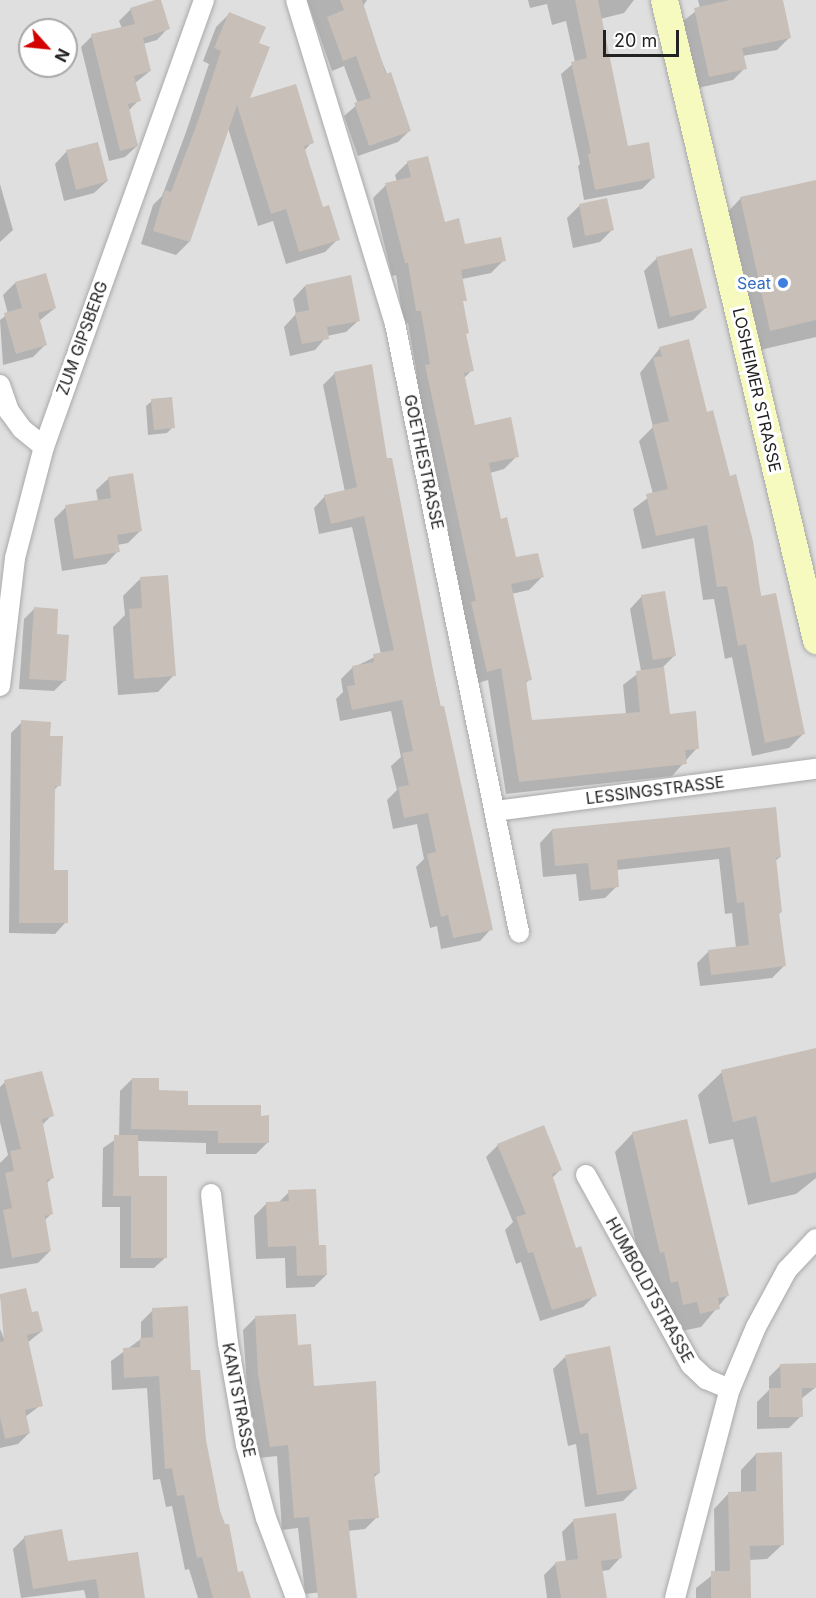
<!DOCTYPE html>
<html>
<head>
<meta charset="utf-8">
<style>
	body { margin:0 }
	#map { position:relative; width:816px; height:1598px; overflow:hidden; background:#f2efe9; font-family:Inter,sans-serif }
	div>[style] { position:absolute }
	.residential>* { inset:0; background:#e0dfdf }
	.shadow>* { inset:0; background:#0003 }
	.building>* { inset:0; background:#c7bfb8 }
	.roads { filter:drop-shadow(0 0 2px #a9a9a9) drop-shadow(0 0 2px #a9a9a9) }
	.street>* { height:20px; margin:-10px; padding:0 10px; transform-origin:10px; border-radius:10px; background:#fff }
	.secondary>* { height:27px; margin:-13.5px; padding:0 13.5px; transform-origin:13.5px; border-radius:13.5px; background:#f7fabf }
	.dots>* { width:16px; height:16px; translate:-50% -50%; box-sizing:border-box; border:3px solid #fff; border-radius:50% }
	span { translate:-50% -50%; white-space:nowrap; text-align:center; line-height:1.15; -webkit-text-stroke:6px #fff; paint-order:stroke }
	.shop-label { font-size:16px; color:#366cbe }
	.right { translate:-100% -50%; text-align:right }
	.street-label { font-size:16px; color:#222 }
	.north { position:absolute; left:18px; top:18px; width:60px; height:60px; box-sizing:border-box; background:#fff; border:2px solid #a7a7a7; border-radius:50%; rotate:117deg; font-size:16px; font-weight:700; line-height:24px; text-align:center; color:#222 }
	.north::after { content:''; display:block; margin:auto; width:21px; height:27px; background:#d40000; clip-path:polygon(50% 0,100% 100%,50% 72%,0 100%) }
	.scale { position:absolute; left:603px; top:30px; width:76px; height:27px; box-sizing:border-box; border:3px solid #222; border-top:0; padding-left:8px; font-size:18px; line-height:21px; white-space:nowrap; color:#222; -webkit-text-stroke:4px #fff; paint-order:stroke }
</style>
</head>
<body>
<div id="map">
	<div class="residential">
		<i style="clip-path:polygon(evenodd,0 0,816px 0,816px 1598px,0 1598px,0 0,30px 30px,66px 30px,66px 66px,30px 66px,30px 30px)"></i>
	</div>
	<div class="shadow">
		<i style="clip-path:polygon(307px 0,367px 0,363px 6px,367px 25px,410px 130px,398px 142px,358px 156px,344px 116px,358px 104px,344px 66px,332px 71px)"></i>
		<i style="clip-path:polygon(528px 0,634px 0,624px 13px,600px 19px,627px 148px,653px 178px,642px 189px,584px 200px,578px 166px,580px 164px,561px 74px,575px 62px,566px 21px,552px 25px,547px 4px,530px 8px)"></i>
		<i style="clip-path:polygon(698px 0,782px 0,789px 38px,777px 50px,742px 56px,745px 68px,733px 80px,698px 88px,683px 21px,700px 8px)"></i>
		<i style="clip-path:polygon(131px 9px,168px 28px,157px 40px,143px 44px,150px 71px,135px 83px,139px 100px,128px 111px,137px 146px,125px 157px,109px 161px,81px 47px,92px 36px,122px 28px,119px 21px)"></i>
		<i style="clip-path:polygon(229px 14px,257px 44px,248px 100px,312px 142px,304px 151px,322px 209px,338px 239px,325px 252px,286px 264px,273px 221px,258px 226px,228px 128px,189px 242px,176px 255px,141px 244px,153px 205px,162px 196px,185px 135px,209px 64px,203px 61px,216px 27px)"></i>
		<i style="clip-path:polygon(67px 151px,107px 181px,94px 193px,64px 201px,55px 164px)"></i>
		<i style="clip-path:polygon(408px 162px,443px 223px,464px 246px,504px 260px,491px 273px,462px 279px,464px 335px,472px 370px,463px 379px,474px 427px,517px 456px,504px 469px,490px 473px,500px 520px,515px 559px,542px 577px,529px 590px,511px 594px,530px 679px,525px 684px,531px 721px,626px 714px,623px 685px,641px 671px,630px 609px,642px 596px,675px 655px,662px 668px,668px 715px,697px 748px,672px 776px,506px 794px,488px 680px,474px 684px,412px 380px,417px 375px,408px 323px,404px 324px,396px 275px,392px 276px,373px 198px,386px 185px,397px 182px,395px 175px)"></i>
		<i style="clip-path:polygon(0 184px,13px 230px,0 242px)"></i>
		<i style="clip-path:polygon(816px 191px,816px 337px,747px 353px,718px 222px,741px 198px)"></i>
		<i style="clip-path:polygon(606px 200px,612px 230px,600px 242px,573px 248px,567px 218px,579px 206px)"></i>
		<i style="clip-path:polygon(657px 258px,705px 308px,693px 320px,658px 329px,644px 271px)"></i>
		<i style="clip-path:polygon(15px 283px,55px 308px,39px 321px,46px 344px,33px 357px,3px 365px,0 320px,8px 314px,3px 295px)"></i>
		<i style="clip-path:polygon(305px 286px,359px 320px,346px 332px,327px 336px,315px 350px,290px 356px,284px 327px,296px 314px,293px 299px)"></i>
		<i style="clip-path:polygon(660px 348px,706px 413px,803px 734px,789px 748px,752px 756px,732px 657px,725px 659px,714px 599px,703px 600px,694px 538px,642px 549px,633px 509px,653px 494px,639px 441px,653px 427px,640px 373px)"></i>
		<i style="clip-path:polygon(335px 373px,385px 460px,491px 929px,480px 941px,441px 949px,437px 926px,430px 928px,416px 867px,424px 859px,417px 824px,393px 829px,387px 800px,397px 790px,391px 766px,401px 757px,391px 711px,340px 721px,336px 699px,343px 692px,341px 679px,352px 668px,381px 654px,352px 527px,319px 534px,314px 508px,325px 496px,345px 492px,323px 385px)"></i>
		<i style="clip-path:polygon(152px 401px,173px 427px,167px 433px,148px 435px,146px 406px)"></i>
		<i style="clip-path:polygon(109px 478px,140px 531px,128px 543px,117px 545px,118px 551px,106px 564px,62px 571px,54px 519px,66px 507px,98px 501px,96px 490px)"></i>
		<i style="clip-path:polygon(140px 579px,174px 675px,158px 692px,118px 695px,113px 627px,125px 615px,123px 596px)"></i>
		<i style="clip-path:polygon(34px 609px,55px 635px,65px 680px,54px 691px,19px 689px,24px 619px)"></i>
		<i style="clip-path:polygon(22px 722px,49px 737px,59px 785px,53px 791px,52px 871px,66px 922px,55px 934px,9px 933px,11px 733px)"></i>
		<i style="clip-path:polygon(775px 809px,780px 857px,775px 861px,781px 912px,778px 915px,784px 966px,772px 978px,700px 986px,697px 963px,709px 951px,736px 948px,732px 913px,725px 914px,719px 859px,616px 870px,617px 886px,605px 898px,579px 901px,576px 874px,543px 877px,540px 843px,552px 830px)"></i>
		<i style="clip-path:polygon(816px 1054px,816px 1178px,796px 1194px,748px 1205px,733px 1139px,709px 1144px,698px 1095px,722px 1072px)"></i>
		<i style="clip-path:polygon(132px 1079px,187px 1107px,260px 1117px,268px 1142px,256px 1154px,206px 1154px,206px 1143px,137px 1141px,138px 1178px,166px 1257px,154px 1268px,120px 1268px,120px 1207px,102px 1207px,103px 1148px,119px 1137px,120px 1091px)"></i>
		<i style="clip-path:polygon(5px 1082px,52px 1115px,42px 1125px,52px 1178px,46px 1184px,51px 1214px,44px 1221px,50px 1251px,38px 1263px,0 1269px,0 1163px,8px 1155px,0 1122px,0 1087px)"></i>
		<i style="clip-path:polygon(633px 1133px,728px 1295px,701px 1327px,682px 1331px,679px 1320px,665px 1323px,642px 1270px,615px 1152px)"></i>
		<i style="clip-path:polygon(498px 1145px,561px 1169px,551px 1179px,575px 1250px,595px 1295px,583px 1307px,540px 1321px,521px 1262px,516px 1264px,505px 1230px,513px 1222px,486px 1157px)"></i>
		<i style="clip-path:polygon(289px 1192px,317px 1247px,326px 1275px,314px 1287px,286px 1288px,285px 1258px,256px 1259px,254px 1216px,267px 1203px,278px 1203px)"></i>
		<i style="clip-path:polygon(25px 1290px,31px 1314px,42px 1331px,27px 1343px,41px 1405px,25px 1417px,29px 1433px,18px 1444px,0 1448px,0 1329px,8px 1348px,0 1295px)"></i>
		<i style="clip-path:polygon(153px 1310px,190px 1372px,219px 1512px,237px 1574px,249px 1598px,198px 1598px,189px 1569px,185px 1570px,172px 1506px,166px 1507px,160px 1479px,153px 1480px,147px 1388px,112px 1390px,111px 1361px,141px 1339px,141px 1322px)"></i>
		<i style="clip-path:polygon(255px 1318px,297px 1347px,312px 1387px,379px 1473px,373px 1478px,377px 1517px,365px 1529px,347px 1531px,341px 1590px,305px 1594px,298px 1528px,282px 1530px,277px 1456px,259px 1458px,247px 1386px,243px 1330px)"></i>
		<i style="clip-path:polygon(565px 1357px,635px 1489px,623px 1501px,585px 1507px,576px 1444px,568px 1446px,553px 1369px)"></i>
		<i style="clip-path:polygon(781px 1365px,816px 1365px,816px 1387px,801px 1399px,801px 1416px,789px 1428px,757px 1429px,757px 1402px,769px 1390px,769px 1377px)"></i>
		<i style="clip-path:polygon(756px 1454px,783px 1544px,767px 1559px,748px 1560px,749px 1598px,696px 1598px,696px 1588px,715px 1573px,714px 1509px,729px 1493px,741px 1493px,741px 1470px)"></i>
		<i style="clip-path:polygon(574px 1520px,620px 1558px,609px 1570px,601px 1571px,605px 1598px,547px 1598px,544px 1575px,556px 1563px,566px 1562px,562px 1532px)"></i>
		<i style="clip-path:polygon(25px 1537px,66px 1562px,143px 1598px,86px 1598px,84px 1590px,21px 1598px,13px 1549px)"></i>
	</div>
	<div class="building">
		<i style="clip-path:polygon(155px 0,161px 0,170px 29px,143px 38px,151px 71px,134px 76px,141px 101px,128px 104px,138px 146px,120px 151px,91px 34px,135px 24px,130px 8px)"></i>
		<i style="clip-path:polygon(340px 0,362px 0,386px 74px,391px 72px,411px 131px,369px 146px,354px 103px,371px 98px,356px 56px,343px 61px,327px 17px,344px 10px)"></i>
		<i style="clip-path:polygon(575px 0,598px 0,628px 146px,649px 142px,655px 178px,595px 190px,588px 154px,591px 153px,571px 62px,587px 58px)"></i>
		<i style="clip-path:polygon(730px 0,783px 0,791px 38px,742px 48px,747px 69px,709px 77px,694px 8px)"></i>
		<i style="clip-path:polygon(229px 12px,266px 27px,259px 43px,270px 47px,250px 98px,296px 84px,314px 143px,304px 146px,323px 207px,329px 205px,340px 240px,299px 252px,286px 209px,271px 214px,237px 105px,190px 242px,153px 231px,165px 190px,171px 192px,198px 121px,221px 51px,214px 48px)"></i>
		<i style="clip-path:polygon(98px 142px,108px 181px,76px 190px,66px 150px)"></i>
		<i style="clip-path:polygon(428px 156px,445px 222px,459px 218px,465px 244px,501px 237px,506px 261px,461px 270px,467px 301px,463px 301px,469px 333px,466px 334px,474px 371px,464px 373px,475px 425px,511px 417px,519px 457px,489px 463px,501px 519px,507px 517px,516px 557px,538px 553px,544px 577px,511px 584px,532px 680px,526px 681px,532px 720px,640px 712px,636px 671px,664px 667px,670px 714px,696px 711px,699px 749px,685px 750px,687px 764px,519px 782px,501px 668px,487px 672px,471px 602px,476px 601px,425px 365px,430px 364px,421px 311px,416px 311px,408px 263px,405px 263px,385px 183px,411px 177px,407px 161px)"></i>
		<i style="clip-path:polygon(816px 180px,816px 320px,770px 331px,740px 197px)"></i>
		<i style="clip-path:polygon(607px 198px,614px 230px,585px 236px,579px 204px)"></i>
		<i style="clip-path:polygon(692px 248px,707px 308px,670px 317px,656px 257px)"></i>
		<i style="clip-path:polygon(46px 273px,56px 308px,38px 313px,47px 345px,16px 354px,4px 313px,22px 308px,15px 282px)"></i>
		<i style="clip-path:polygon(351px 275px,360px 321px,327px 327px,329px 339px,302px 344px,295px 313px,309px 310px,305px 285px)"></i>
		<i style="clip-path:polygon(689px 339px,707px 412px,713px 410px,730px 476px,736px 474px,753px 541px,761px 596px,776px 593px,805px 734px,765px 743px,746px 644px,738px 646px,727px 586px,717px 587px,707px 525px,656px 536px,646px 494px,668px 489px,652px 425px,669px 421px,653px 358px,662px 356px,659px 347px)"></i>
		<i style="clip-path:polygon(372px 364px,387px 458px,392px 458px,440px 706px,444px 706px,493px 930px,453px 938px,448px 915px,441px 917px,427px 854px,436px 852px,428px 813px,404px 818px,398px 787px,409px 785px,402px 753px,413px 751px,402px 700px,352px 710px,347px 686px,355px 685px,352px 666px,374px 662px,373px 654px,394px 650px,364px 516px,331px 524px,324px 495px,357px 487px,334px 372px)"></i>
		<i style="clip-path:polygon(172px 397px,175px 428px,154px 430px,151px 399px)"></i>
		<i style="clip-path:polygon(133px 473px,142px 531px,117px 535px,120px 552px,74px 559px,65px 505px,111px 498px,108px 477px)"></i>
		<i style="clip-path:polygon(168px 575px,176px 676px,134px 679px,129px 609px,142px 608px,140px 577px)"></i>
		<i style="clip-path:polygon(665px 591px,676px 656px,653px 660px,641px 595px)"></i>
		<i style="clip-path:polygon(34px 607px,58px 609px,57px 634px,69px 635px,66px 681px,29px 679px)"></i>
		<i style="clip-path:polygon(21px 720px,51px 722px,50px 736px,63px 736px,61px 786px,55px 786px,54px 870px,68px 870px,68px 923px,19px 923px)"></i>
		<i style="clip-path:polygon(776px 807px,781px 857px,776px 858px,782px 912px,779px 913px,786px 966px,711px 975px,708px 950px,749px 945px,744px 902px,737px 903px,730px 847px,617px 860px,619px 887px,591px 890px,588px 863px,555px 866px,552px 829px)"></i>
		<i style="clip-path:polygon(816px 1048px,816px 1172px,771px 1183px,756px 1116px,733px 1122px,721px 1070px)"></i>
		<i style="clip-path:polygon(42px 1071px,54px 1116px,42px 1119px,54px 1178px,47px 1180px,53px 1214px,45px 1216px,51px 1251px,12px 1258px,3px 1210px,12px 1208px,5px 1173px,14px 1171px,10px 1151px,21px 1149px,4px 1080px)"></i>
		<i style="clip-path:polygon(132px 1078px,159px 1078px,159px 1090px,188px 1091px,188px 1105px,261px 1105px,261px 1116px,269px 1115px,269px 1143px,218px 1143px,218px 1131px,131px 1129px)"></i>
		<i style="clip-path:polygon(687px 1119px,729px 1296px,718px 1298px,720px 1309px,700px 1314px,697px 1302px,683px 1305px,678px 1281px,671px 1283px,664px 1252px,660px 1253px,632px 1132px)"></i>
		<i style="clip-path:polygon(544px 1125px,562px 1170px,552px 1174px,576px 1248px,581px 1246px,597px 1296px,552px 1310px,533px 1252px,528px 1253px,516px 1217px,526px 1214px,497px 1144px)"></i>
		<i style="clip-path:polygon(114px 1135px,138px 1135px,139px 1176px,167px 1176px,167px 1258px,131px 1258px,131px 1196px,113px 1196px)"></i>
		<i style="clip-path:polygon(316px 1189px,319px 1245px,326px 1245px,327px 1275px,297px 1276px,296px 1246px,268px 1247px,266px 1202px,289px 1201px,288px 1190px)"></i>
		<i style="clip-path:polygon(26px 1288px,32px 1312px,38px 1311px,43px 1331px,27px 1335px,43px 1406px,25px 1410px,30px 1433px,5px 1439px,0 1417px,0 1342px,4px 1341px,0 1294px)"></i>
		<i style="clip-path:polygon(188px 1306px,191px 1370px,200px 1370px,206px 1440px,220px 1511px,225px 1524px,229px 1524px,238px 1572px,243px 1571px,251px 1598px,213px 1598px,202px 1557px,197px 1558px,184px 1495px,177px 1496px,172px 1468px,165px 1469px,159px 1376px,124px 1378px,123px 1348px,140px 1347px,140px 1338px,153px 1337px,152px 1308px)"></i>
		<i style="clip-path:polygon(296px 1314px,298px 1345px,311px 1344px,314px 1386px,376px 1381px,380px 1473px,374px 1474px,379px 1518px,348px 1520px,357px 1598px,318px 1598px,309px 1517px,294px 1518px,288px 1445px,270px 1447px,258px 1374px,255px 1316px)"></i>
		<i style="clip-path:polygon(610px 1346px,637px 1489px,597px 1495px,588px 1433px,580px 1434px,565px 1355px)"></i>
		<i style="clip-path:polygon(816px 1363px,816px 1388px,802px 1388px,803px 1417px,769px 1417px,769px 1388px,781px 1388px,780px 1364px)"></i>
		<i style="clip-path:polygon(782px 1452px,784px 1545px,750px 1546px,751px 1598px,711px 1598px,711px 1571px,730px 1571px,728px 1492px,756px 1491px,756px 1453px)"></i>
		<i style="clip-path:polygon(616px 1513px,622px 1558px,601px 1561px,607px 1598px,561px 1598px,555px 1562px,578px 1559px,573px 1519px)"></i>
		<i style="clip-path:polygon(62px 1529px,68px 1561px,138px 1552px,145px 1598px,99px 1598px,96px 1579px,33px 1589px,24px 1536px)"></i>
	</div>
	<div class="roads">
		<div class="street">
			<i style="left:296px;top:0;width:339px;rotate:73deg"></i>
			<i style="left:395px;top:324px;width:621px;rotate:78.47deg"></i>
			<i style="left:0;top:385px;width:28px;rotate:71deg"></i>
			<i style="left:9px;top:411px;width:22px;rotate:54deg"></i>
			<i style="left:22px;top:429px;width:28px;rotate:39deg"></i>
			<i style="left:0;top:686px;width:129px;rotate:-83.3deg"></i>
			<i style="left:15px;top:558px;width:115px;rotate:-75.4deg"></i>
			<i style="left:44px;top:447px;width:475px;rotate:-70.3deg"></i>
			<i style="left:495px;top:811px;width:324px;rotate:-7.5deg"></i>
			<i style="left:586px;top:1175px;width:217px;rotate:61.1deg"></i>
			<i style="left:691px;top:1365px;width:21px;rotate:43deg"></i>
			<i style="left:706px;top:1379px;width:26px;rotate:23deg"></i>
			<i style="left:211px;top:1194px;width:150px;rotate:83.5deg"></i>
			<i style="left:228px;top:1343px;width:104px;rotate:80deg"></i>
			<i style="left:246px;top:1445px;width:76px;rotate:74.7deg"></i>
			<i style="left:266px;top:1518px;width:85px;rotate:69.4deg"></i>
			<i style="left:675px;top:1598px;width:216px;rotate:-75.3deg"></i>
			<i style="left:730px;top:1389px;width:67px;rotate:-67.2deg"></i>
			<i style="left:756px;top:1327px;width:65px;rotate:-61.5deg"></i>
			<i style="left:787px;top:1270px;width:42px;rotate:-46.9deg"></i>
		</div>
		<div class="secondary">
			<i style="left:664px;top:0;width:658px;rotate:76.64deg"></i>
		</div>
	</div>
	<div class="dots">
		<i style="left:783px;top:283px;background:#3f7fe0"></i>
	</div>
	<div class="shop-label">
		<span class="right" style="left:771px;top:283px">Seat</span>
	</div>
	<div class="street-label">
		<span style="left:82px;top:338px;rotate:-70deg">ZUM GIPSBERG</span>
		<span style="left:757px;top:390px;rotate:77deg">LOSHEIMER STRASSE</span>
		<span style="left:424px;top:462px;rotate:78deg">GOETHESTRASSE</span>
		<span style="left:655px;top:790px;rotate:-7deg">LESSINGSTRASSE</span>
		<span style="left:650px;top:1290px;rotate:61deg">HUMBOLDTSTRASSE</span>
		<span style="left:239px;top:1400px;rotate:79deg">KANTSTRASSE</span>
	</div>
	<div class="north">N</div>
	<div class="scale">20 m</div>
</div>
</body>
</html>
